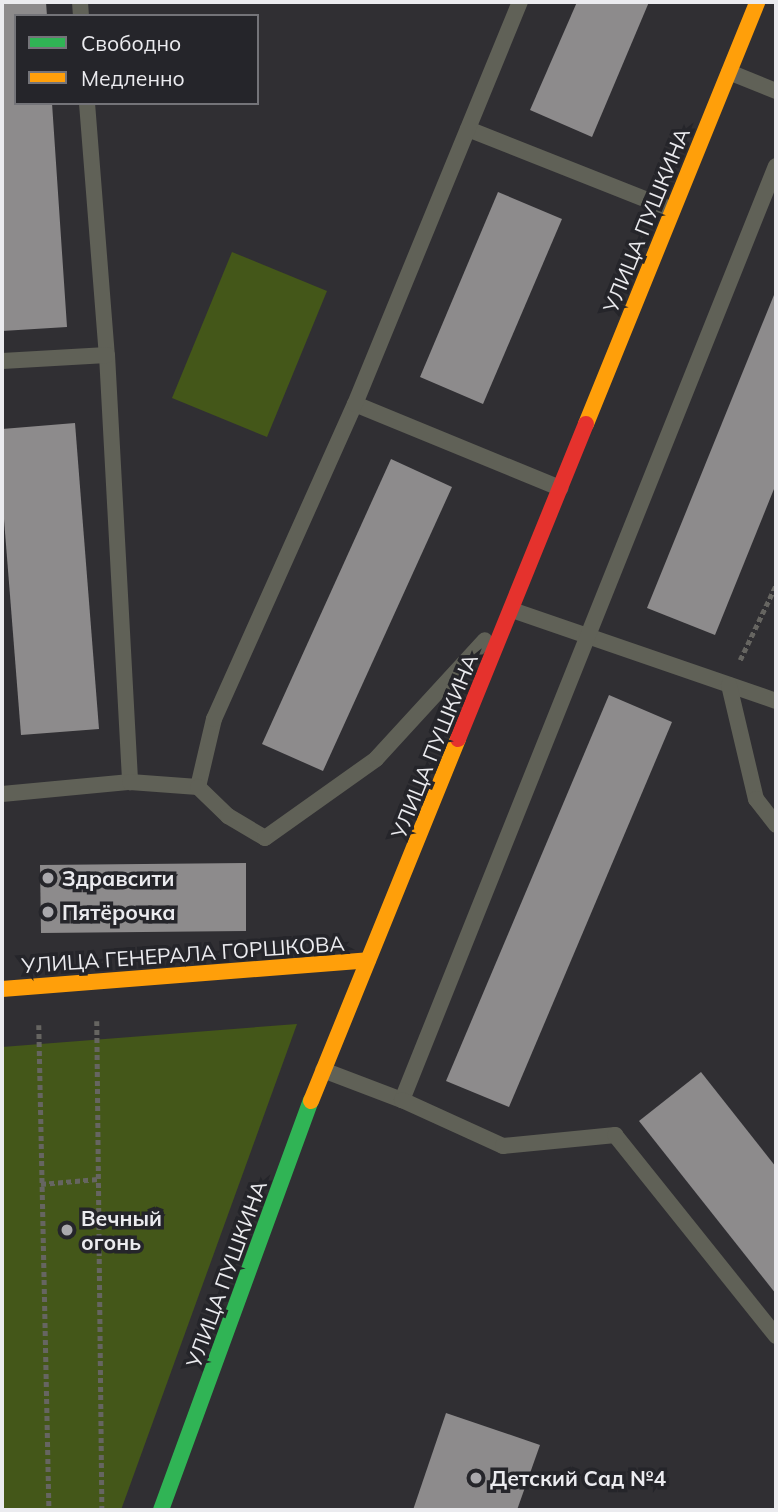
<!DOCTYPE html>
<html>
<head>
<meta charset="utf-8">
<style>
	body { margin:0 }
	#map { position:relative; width:778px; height:1512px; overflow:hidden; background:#302f33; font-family:Mulish,sans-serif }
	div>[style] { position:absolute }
	.green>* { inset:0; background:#445719 }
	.building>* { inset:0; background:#8d8b8c }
	.path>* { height:4.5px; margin-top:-2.25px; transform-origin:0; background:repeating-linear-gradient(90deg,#666561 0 5px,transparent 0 8.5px) }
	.lane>* { height:16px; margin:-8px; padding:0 8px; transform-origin:8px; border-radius:8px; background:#606157 }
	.fast>* { height:16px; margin:-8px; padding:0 8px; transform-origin:8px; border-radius:8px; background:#30b455 }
	.slow>* { height:16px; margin:-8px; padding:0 8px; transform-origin:8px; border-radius:8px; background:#ff9f0a }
	.jam>* { height:16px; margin:-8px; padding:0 8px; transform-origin:8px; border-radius:8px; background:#e5322d }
	.dots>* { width:19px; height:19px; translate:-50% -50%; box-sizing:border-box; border:4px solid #25252a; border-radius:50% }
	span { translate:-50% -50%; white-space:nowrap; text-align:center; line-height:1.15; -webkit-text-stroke:7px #25252a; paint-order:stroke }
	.street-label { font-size:21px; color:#ebebef }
	.poi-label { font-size:21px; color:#ebebef; font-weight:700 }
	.left { translate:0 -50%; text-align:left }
	.frame { position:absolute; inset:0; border:4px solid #ebebef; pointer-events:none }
	.legend { position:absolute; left:14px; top:14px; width:245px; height:91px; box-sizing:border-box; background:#25252a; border:2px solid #747479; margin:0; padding:9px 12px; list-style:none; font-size:21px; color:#ebebef }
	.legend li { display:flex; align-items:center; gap:14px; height:35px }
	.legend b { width:35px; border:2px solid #747479 }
</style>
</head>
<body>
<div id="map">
	<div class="green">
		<i style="clip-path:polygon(232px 252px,327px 291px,267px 437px,172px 398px)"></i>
		<i style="clip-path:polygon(297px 1024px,121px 1510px,2px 1510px,2px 1047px)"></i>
	</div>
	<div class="building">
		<i style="clip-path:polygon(2px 2px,46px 2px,47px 16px,16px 16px,16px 103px,52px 103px,67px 327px,2px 331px)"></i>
		<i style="clip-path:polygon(577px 2px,649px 2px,592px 137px,530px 110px)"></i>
		<i style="clip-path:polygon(498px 192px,562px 219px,483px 404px,420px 377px)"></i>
		<i style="clip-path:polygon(776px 290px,776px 484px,715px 635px,647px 608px)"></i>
		<i style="clip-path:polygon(75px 423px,99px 729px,21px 735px,2px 494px,2px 429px)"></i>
		<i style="clip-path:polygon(391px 459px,452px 487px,323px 771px,262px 744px)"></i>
		<i style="clip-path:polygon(609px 695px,672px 722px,509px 1107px,446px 1081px)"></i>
		<i style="clip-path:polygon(246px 863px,246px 931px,41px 933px,40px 865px)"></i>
		<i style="clip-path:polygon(701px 1072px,776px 1167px,776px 1294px,639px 1121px)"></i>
		<i style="clip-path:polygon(446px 1413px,540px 1445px,517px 1510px,413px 1510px)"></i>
	</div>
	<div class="path">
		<i style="left:740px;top:660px;width:83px;rotate:-64.4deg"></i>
		<i style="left:97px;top:1021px;width:489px;rotate:89.4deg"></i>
		<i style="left:39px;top:1025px;width:485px;rotate:88.8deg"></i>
		<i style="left:41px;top:1184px;width:57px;rotate:-5deg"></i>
	</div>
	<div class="lane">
		<i style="left:80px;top:2px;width:14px;rotate:86deg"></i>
		<i style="left:729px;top:72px;width:51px;rotate:22deg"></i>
		<i style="left:87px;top:103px;width:253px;rotate:85.5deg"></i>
		<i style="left:107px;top:355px;width:428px;rotate:86.9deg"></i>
		<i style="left:468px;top:129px;width:220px;rotate:21.6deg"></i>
		<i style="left:2px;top:361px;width:105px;rotate:-3.3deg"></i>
		<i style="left:355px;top:404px;width:222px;rotate:22.3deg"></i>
		<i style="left:512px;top:610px;width:279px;rotate:19deg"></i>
		<i style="left:729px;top:685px;width:117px;rotate:76.7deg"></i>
		<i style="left:756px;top:799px;width:33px;rotate:52deg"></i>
		<i style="left:198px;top:787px;width:70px;rotate:-76.8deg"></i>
		<i style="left:214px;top:719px;width:345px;rotate:-65.9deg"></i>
		<i style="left:355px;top:404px;width:435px;rotate:-67.7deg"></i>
		<i style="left:2px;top:794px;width:129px;rotate:-5.4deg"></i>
		<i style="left:130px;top:782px;width:68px;rotate:4.2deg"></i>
		<i style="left:198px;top:787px;width:42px;rotate:44deg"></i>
		<i style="left:228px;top:816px;width:43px;rotate:30.7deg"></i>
		<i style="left:265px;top:838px;width:136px;rotate:-35.4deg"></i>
		<i style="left:376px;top:759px;width:161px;rotate:-47.5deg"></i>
		<i style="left:323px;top:1070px;width:85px;rotate:20.8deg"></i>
		<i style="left:402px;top:1100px;width:1006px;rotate:-68.18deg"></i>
		<i style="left:402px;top:1100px;width:111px;rotate:24.5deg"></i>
		<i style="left:503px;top:1146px;width:113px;rotate:-5.6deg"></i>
		<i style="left:615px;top:1135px;width:258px;rotate:51.3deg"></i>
	</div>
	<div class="fast">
		<i style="left:161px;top:1510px;width:436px;rotate:-69.9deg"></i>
	</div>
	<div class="slow">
		<i style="left:586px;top:424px;width:455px;rotate:-67.9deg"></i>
		<i style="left:2px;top:989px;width:367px;rotate:-4.5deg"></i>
		<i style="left:311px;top:1101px;width:391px;rotate:-67.9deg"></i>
	</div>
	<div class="jam">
		<i style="left:458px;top:739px;width:340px;rotate:-67.9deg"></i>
	</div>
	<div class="dots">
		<i style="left:48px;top:878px;background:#aaa9ad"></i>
		<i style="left:48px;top:912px;background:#aaa9ad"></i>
		<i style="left:67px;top:1230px;background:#aaa9ad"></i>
		<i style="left:476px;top:1478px;background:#aaa9ad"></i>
	</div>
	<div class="street-label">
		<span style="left:646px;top:220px;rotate:-68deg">УЛИЦА ПУШКИНА</span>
		<span style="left:434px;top:746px;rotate:-68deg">УЛИЦА ПУШКИНА</span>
		<span style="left:183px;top:954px;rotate:-4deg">УЛИЦА ГЕНЕРАЛА ГОРШКОВА</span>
		<span style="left:226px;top:1274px;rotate:-70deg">УЛИЦА ПУШКИНА</span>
	</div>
	<div class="poi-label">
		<span class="left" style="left:62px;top:878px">Здравсити</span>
		<span class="left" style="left:62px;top:912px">Пятёрочка</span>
		<span class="left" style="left:81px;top:1230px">Вечный<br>огонь</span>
		<span class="left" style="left:490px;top:1478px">Детский Сад №4</span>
	</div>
	<div class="frame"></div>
	<ul class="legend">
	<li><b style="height:9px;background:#30b455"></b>Свободно</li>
	<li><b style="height:9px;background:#ff9f0a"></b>Медленно</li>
	</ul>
</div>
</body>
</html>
